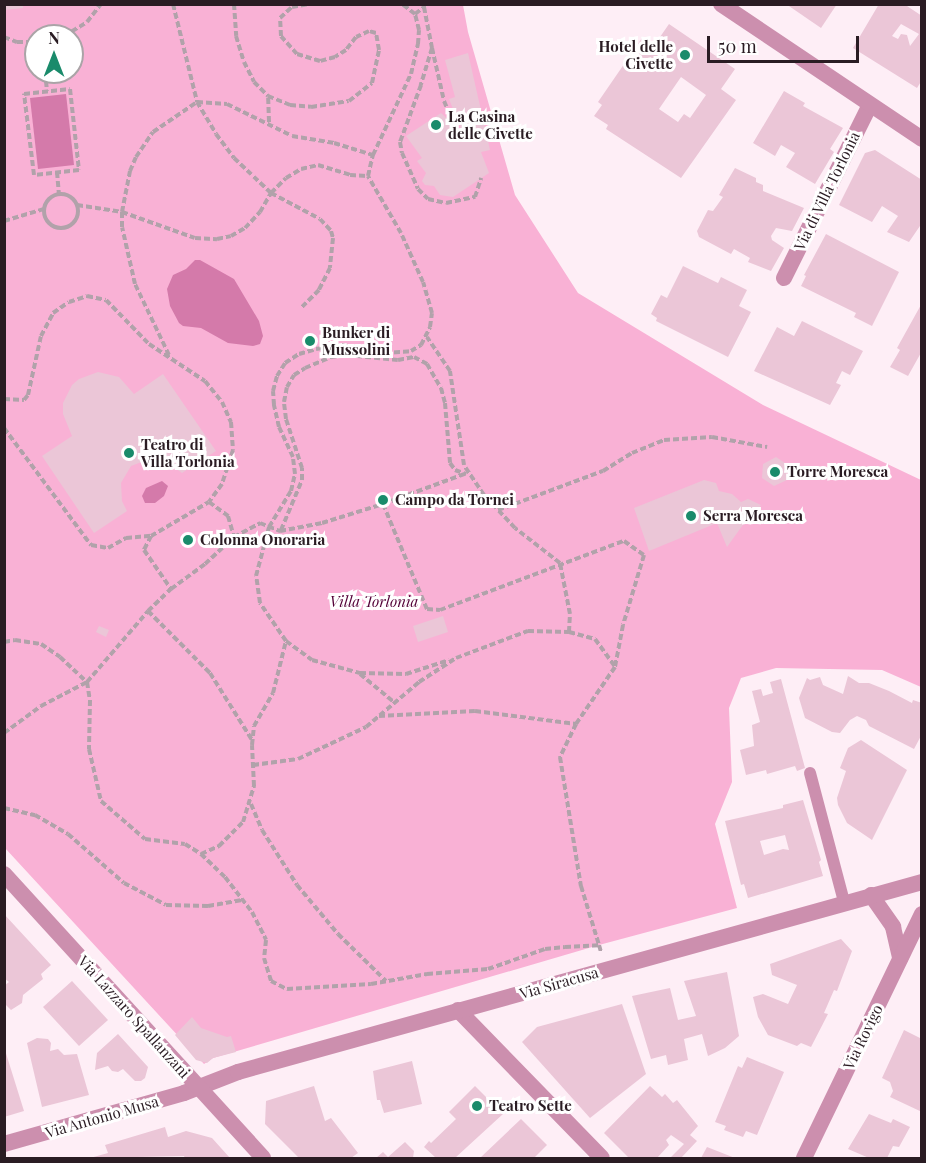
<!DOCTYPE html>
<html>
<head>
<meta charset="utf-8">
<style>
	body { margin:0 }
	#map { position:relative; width:926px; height:1163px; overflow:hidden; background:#feeef6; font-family:"Playfair Display",serif }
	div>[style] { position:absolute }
	.green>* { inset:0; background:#f9b1d5 }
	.water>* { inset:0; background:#d47aaa }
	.building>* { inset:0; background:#ebc6d7 }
	.path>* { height:4px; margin-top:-2px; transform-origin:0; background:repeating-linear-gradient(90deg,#b1a2aa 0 6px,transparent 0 9px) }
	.path>.ring { margin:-2px; padding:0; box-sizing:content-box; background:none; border:4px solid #b1a2aa; border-radius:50% }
	.service>* { height:12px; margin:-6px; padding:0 6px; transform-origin:6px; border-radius:6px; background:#cc8fae }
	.minor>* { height:16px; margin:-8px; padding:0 8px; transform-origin:8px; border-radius:8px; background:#cc8fae }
	.tertiary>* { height:16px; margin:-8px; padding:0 8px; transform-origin:8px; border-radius:8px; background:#cc8fae }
	.dots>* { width:16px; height:16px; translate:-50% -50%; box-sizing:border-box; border:3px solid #fff; border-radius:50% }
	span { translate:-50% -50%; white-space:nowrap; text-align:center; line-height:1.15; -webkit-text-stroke:6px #fff; paint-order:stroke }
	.poi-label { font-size:15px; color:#2a1c23; font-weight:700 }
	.right { translate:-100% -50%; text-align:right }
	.left { translate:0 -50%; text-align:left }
	.street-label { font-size:15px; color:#2a1c23 }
	.park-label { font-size:15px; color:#530037; font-style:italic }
	.frame { position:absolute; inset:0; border:6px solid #2a1c23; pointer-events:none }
	.north { position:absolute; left:24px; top:24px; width:60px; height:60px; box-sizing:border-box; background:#fff; border:2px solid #aaa4a7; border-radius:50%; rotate:0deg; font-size:16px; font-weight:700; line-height:24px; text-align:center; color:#2a1c23 }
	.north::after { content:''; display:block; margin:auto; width:21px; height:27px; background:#1a8b6b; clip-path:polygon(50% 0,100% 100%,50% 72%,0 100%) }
	.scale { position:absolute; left:707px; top:36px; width:152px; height:27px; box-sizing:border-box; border:3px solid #2a1c23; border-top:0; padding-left:8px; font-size:18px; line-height:21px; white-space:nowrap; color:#2a1c23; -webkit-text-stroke:4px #fff; paint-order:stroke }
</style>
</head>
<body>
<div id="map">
	<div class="green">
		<i style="clip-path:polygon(evenodd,5px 5px,463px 5px,468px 32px,515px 195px,578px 293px,763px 405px,921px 480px,921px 687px,882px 670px,776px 668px,741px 678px,729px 708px,732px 782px,715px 824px,737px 908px,599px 945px,213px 1058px,204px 1064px,5px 848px,5px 5px,36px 36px,72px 36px,72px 72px,36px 72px,36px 36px)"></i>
	</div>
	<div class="water">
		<i style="clip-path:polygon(66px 94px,74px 165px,38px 169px,30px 98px)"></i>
		<i style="clip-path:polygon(195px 260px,200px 260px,234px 279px,259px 321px,263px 336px,260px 344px,253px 346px,228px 343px,201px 328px,183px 326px,179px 323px,170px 306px,167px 289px,173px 275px,186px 269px)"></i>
		<i style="clip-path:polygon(162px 481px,168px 486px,164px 496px,155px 503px,145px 503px,142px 496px,146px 488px)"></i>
	</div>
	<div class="building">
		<i style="clip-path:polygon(4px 4px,23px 4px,23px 8px,4px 10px)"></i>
		<i style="clip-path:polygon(786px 4px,837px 4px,821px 28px)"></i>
		<i style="clip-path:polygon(evenodd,879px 4px,904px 4px,922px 16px,922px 80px,917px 88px,853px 48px,879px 4px,901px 24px,919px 34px,910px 46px,907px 35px,901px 34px,898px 39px,892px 36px,901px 24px)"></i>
		<i style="clip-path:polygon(evenodd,669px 24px,735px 69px,721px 89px,736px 100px,681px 178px,606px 129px,608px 125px,594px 116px,602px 105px,598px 102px,642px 38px,657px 48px,663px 40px,660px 37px,669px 24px,681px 77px,706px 95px,690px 118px,684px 114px,678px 122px,659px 109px,681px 77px)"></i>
		<i style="clip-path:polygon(468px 53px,490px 150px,481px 152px,489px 173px,453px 197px,440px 195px,434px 186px,425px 185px,422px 181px,426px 173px,417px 161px,422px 158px,406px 136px,441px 113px,452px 123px,450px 130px,455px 138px,463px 134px,449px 99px,455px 97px,445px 60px)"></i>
		<i style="clip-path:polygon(784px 91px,805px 103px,803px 106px,843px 128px,830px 149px,834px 152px,815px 184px,786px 167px,795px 153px,781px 145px,775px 156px,753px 143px)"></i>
		<i style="clip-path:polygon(875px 150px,922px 180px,922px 223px,909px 242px,887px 232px,898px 216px,882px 206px,872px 222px,839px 205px,865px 153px)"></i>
		<i style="clip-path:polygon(735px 168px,756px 178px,756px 182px,763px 185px,763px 191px,804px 208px,792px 231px,776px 228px,771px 236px,772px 240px,784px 248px,771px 271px,748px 262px,750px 258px,734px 249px,731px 254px,699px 237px,697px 231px,708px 210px,713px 211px,723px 197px,719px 195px)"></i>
		<i style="clip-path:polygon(826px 234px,899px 272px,872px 326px,854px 317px,856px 313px,801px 286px,806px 276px,804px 275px)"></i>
		<i style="clip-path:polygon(683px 266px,718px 283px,721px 277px,747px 290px,739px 306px,751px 312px,728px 357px,656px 321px,657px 318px,651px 314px,661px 295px,667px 298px)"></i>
		<i style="clip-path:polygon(922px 303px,922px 351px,908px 376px,890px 367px,900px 350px,897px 348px)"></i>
		<i style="clip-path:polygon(802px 321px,863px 351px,850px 375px,842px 371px,836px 383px,841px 385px,830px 405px,754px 371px,777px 327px,794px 336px)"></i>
		<i style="clip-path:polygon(98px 372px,119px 377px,134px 394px,163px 374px,216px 451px,182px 473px,163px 459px,152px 458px,131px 466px,121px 483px,122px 501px,127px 511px,94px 533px,42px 456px,72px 436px,63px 414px,63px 403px,72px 385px,79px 379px)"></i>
		<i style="clip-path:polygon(776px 457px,788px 465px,787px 480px,774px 486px,762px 478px,763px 464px)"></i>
		<i style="clip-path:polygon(704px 480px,716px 483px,719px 491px,732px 494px,741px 502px,748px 499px,761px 505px,756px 513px,763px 518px,761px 522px,746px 511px,745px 522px,727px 547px,717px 523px,649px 551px,634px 508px)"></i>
		<i style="clip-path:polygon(443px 616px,448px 632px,418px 642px,413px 626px)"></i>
		<i style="clip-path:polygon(99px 626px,109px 630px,106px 637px,96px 632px)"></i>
		<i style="clip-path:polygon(848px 676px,859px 683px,869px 683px,889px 691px,912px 703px,913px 700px,922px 703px,922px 734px,914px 749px,869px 726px,866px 720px,857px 716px,850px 720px,840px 733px,832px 732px,805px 718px,799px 698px,807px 678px,810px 680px,820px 677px,823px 685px,843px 694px)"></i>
		<i style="clip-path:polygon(781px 679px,805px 768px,797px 771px,795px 766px,767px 774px,766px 770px,746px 775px,740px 750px,754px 746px,752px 725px,760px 722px,752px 691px,761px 689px,763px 696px,773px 693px,770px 682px)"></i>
		<i style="clip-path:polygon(861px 740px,907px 770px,872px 840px,847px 823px,838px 805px,837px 798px,846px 771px,840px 768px,848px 748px)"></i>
		<i style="clip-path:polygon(evenodd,803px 800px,821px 860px,819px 862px,823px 876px,748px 898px,744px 884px,741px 885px,725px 821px,783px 808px,783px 805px,803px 800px,785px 835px,789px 850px,783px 849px,764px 855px,760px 841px,785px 835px)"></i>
		<i style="clip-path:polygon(4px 914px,51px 965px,41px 974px,43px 979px,23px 995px,22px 1003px,11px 1010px,4px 1003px,4px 986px,9px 982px,4px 978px)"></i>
		<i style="clip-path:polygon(841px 939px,852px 951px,837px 991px,834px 990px,824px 1013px,828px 1014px,811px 1047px,801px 1043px,797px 1046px,768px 1035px,758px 1017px,753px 997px,763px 994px,788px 1004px,797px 985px,772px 975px,770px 964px)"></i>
		<i style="clip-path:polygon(727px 972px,739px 1036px,725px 1048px,708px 1056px,702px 1034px,684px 1039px,688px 1060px,668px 1065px,666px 1055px,651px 1059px,632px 996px,670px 988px,678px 1020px,696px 1016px,684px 981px)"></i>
		<i style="clip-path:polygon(72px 981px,108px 1020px,79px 1046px,43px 1007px)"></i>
		<i style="clip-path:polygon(622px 1004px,646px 1074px,590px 1118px,522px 1042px,537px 1027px)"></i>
		<i style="clip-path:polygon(192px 1017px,201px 1028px,227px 1037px,231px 1036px,236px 1052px,213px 1058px,207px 1063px,196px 1060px,175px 1035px)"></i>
		<i style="clip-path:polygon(904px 1030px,922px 1039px,922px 1112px,890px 1097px,893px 1091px,890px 1082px,882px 1078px)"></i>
		<i style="clip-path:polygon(118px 1034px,148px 1067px,145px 1078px,141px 1081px,135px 1081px,123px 1069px,118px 1072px,112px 1071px,108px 1066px,95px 1070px,97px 1053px)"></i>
		<i style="clip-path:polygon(37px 1038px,48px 1039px,51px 1043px,50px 1051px,58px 1049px,64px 1055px,77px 1054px,89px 1095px,42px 1107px,27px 1043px)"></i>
		<i style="clip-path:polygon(4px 1047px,24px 1111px,4px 1117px)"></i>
		<i style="clip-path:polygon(747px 1057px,784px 1072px,757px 1135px,746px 1131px,743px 1137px,724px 1130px,726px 1126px,715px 1122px,738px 1066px,742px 1068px)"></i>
		<i style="clip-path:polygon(412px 1061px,422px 1104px,384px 1113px,380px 1100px,377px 1100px,373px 1071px)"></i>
		<i style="clip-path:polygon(314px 1086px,325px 1121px,331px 1118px,358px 1153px,351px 1158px,299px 1158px,265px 1124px,266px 1101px)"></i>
		<i style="clip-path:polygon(475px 1086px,503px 1114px,455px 1158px,436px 1158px,424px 1147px,429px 1141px,431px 1143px,456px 1119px,449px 1112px)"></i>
		<i style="clip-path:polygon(650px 1086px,662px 1097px,665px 1094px,673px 1103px,677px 1100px,698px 1126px,690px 1135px,697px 1141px,681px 1158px,670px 1158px,684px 1144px,671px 1135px,666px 1140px,669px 1145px,657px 1158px,629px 1158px,604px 1133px)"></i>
		<i style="clip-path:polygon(869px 1114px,891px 1123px,893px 1119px,910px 1127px,899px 1147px,893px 1146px,887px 1158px,869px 1158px,848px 1149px)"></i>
		<i style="clip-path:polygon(521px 1119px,547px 1145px,534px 1158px,480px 1158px)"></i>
		<i style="clip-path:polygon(165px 1127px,168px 1137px,186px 1131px,212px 1138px,230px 1158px,185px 1158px,184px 1156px,90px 1158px,108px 1153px,105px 1145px)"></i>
		<i style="clip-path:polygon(405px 1142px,414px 1151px,413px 1158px,376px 1158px,383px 1152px,388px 1157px)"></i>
		<i style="clip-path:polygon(707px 1147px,735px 1158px,701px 1158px)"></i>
	</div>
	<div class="path">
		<i style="left:173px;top:4px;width:101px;rotate:76.2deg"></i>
		<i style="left:197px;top:102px;width:37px;rotate:59deg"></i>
		<i style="left:216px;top:134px;width:30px;rotate:53deg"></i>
		<i style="left:234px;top:158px;width:51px;rotate:43.4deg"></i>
		<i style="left:271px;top:193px;width:55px;rotate:28deg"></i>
		<i style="left:320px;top:219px;width:16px;rotate:47deg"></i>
		<i style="left:331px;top:231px;width:7px;rotate:74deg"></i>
		<i style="left:333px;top:238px;width:30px;rotate:96deg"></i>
		<i style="left:330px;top:268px;width:25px;rotate:117deg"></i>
		<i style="left:319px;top:290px;width:25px;rotate:135deg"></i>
		<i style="left:234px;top:4px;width:32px;rotate:86deg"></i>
		<i style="left:236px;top:36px;width:27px;rotate:73deg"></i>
		<i style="left:244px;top:62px;width:22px;rotate:63deg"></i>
		<i style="left:254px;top:82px;width:20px;rotate:45deg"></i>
		<i style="left:424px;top:7px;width:42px;rotate:79deg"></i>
		<i style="left:432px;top:48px;width:39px;rotate:107deg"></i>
		<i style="left:421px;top:85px;width:61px;rotate:110.2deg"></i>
		<i style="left:400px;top:142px;width:11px;rotate:80deg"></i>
		<i style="left:402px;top:153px;width:39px;rotate:66deg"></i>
		<i style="left:418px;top:189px;width:14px;rotate:45deg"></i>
		<i style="left:428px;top:199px;width:18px;rotate:13deg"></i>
		<i style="left:446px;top:203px;width:30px;rotate:-12deg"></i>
		<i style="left:475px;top:197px;width:20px;rotate:-72deg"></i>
		<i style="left:415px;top:14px;width:11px;rotate:-38deg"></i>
		<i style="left:424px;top:7px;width:3px;rotate:-90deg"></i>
		<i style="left:64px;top:36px;width:27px;rotate:-31deg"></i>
		<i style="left:87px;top:22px;width:23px;rotate:-52deg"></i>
		<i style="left:4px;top:37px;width:14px;rotate:21deg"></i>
		<i style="left:17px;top:42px;width:19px"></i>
		<i style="left:432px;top:48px;width:54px;rotate:77.2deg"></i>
		<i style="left:444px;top:101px;width:38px;rotate:67deg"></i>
		<i style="left:45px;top:72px;width:19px;rotate:84deg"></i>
		<i style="left:70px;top:89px;width:81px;rotate:83.7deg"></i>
		<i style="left:79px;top:170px;width:45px;rotate:173.7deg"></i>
		<i style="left:34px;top:175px;width:82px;rotate:-97deg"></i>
		<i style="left:24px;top:94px;width:46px;rotate:-6.2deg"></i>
		<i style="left:269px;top:122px;width:26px;rotate:-92deg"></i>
		<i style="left:268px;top:96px;width:24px;rotate:22deg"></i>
		<i style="left:290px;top:105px;width:21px;rotate:5deg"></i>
		<i style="left:311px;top:107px;width:38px;rotate:-9deg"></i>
		<i style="left:349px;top:101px;width:29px;rotate:-38deg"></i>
		<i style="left:372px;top:83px;width:34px;rotate:-78deg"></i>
		<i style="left:379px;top:50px;width:17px;rotate:-100deg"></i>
		<i style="left:376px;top:33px;width:7px;rotate:-164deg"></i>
		<i style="left:369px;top:31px;width:14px;rotate:155deg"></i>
		<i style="left:356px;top:37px;width:16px;rotate:128deg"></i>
		<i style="left:346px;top:50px;width:13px;rotate:148deg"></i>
		<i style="left:335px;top:57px;width:16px;rotate:165deg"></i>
		<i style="left:320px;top:61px;width:24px;rotate:-163deg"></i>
		<i style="left:297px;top:54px;width:24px;rotate:-132deg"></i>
		<i style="left:281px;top:36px;width:18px;rotate:-93deg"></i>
		<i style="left:280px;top:18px;width:16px;rotate:-43deg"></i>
		<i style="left:292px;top:7px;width:17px;rotate:-10deg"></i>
		<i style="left:57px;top:172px;width:21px;rotate:85deg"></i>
		<i class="ring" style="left:44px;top:194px;width:30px;height:30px"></i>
		<i style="left:77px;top:205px;width:46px;rotate:8.8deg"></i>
		<i style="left:122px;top:212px;width:77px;rotate:19.6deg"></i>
		<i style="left:195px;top:238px;width:22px;rotate:3deg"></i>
		<i style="left:217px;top:239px;width:14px;rotate:-12deg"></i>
		<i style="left:231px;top:236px;width:16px;rotate:-30deg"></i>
		<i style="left:245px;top:228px;width:22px;rotate:-47deg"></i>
		<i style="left:260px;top:212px;width:22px;rotate:-60deg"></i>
		<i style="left:271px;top:193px;width:21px;rotate:-45deg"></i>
		<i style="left:286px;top:178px;width:17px;rotate:-31deg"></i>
		<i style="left:301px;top:169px;width:17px;rotate:-13deg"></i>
		<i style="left:318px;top:165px;width:34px;rotate:17deg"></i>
		<i style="left:350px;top:175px;width:17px;rotate:3deg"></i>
		<i style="left:4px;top:221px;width:42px;rotate:-16.7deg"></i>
		<i style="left:169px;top:355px;width:79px;rotate:-115.6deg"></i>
		<i style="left:135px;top:284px;width:58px;rotate:-102.8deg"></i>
		<i style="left:122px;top:227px;width:15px;rotate:-90deg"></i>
		<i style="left:122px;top:212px;width:42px;rotate:-79deg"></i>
		<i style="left:130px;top:171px;width:15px;rotate:-67deg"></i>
		<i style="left:136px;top:157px;width:30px;rotate:-56deg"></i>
		<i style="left:153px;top:132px;width:53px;rotate:-34.3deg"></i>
		<i style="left:197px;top:102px;width:30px;rotate:4deg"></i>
		<i style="left:227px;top:104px;width:72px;rotate:26.2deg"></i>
		<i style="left:292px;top:136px;width:43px;rotate:9.5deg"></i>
		<i style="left:334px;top:143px;width:41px;rotate:17.1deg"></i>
		<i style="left:4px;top:399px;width:20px;rotate:3deg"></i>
		<i style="left:24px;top:400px;width:6px;rotate:-51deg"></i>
		<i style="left:28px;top:395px;width:60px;rotate:-77.6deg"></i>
		<i style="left:41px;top:336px;width:26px;rotate:-62deg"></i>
		<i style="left:53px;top:313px;width:19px;rotate:-35deg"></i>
		<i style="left:69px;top:302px;width:19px;rotate:-18deg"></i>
		<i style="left:87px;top:296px;width:19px;rotate:12deg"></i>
		<i style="left:106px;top:300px;width:62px;rotate:45.7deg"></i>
		<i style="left:149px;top:344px;width:67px;rotate:33.5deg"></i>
		<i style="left:205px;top:381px;width:27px;rotate:51deg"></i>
		<i style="left:222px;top:402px;width:22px;rotate:66deg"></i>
		<i style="left:231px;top:422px;width:28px;rotate:86deg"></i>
		<i style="left:233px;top:450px;width:36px;rotate:108deg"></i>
		<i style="left:222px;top:484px;width:22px;rotate:126deg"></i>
		<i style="left:4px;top:428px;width:146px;rotate:53.4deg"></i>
		<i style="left:91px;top:545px;width:17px;rotate:10deg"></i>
		<i style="left:108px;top:548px;width:21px;rotate:-29deg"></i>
		<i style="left:126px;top:538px;width:25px;rotate:-5deg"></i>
		<i style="left:151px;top:536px;width:67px;rotate:-30.4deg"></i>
		<i style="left:209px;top:502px;width:24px;rotate:36deg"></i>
		<i style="left:228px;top:516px;width:22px;rotate:74deg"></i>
		<i style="left:383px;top:504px;width:90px;rotate:-20.3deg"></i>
		<i style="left:498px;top:510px;width:112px;rotate:-20.4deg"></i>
		<i style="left:603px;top:471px;width:34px;rotate:-32deg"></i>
		<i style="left:632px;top:453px;width:35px;rotate:-22deg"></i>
		<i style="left:664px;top:440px;width:48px;rotate:-3.6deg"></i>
		<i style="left:712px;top:437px;width:56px;rotate:10.3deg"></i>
		<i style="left:281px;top:530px;width:54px;rotate:-67.2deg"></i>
		<i style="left:302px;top:480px;width:12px;rotate:-90deg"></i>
		<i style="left:302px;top:468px;width:52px;rotate:-108.1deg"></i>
		<i style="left:286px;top:419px;width:17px;rotate:-97deg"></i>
		<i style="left:284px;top:402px;width:15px;rotate:-79deg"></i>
		<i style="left:287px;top:387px;width:14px;rotate:-60deg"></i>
		<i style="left:294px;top:375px;width:13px;rotate:-32deg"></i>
		<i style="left:305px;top:368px;width:28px;rotate:-23deg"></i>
		<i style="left:331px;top:357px;width:16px;rotate:-7deg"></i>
		<i style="left:347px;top:355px;width:51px;rotate:5.6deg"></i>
		<i style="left:398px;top:360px;width:16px;rotate:-11deg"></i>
		<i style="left:414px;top:357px;width:15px;rotate:28deg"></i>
		<i style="left:427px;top:364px;width:28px;rotate:60deg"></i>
		<i style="left:441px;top:388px;width:16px;rotate:75deg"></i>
		<i style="left:445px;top:403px;width:60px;rotate:85.2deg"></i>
		<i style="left:450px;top:463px;width:9px;rotate:54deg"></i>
		<i style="left:455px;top:470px;width:12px;rotate:20deg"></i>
		<i style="left:151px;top:536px;width:16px;rotate:117deg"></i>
		<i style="left:144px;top:550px;width:47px;rotate:55.3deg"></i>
		<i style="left:171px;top:589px;width:42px;rotate:-36.3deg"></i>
		<i style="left:205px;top:564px;width:40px;rotate:-43deg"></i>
		<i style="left:234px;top:537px;width:30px;rotate:-28deg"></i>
		<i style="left:260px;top:523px;width:22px;rotate:22deg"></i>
		<i style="left:280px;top:531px;width:43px;rotate:-10.8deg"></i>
		<i style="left:322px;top:523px;width:64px;rotate:-17.3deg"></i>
		<i style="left:383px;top:504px;width:114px;rotate:67.3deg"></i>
		<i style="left:427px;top:609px;width:13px;rotate:4deg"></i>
		<i style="left:440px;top:610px;width:197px;rotate:-20.6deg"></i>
		<i style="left:624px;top:541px;width:24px;rotate:35deg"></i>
		<i style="left:644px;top:555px;width:73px;rotate:106.7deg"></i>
		<i style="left:623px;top:625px;width:43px;rotate:100.8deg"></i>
		<i style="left:148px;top:611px;width:88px;rotate:45deg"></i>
		<i style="left:210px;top:673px;width:79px;rotate:57.9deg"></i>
		<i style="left:569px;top:632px;width:27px;rotate:15deg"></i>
		<i style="left:595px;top:639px;width:34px;rotate:54deg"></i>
		<i style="left:615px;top:667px;width:69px;rotate:124.4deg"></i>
		<i style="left:576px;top:724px;width:37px;rotate:116deg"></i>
		<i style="left:560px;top:757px;width:131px;rotate:80.8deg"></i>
		<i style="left:581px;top:886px;width:62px;rotate:73deg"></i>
		<i style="left:286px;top:641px;width:32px;rotate:36deg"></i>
		<i style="left:312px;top:660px;width:50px;rotate:15.2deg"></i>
		<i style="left:360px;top:673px;width:46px;rotate:1.2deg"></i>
		<i style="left:406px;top:674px;width:45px;rotate:-18deg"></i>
		<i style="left:4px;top:642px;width:11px;rotate:-10deg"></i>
		<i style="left:15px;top:640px;width:26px;rotate:9deg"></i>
		<i style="left:41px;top:644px;width:23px;rotate:34deg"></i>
		<i style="left:60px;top:657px;width:37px;rotate:43deg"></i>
		<i style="left:87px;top:682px;width:18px;rotate:81deg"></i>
		<i style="left:90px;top:700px;width:49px;rotate:91.2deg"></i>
		<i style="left:89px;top:749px;width:53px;rotate:77deg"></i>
		<i style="left:101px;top:801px;width:58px;rotate:40.8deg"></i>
		<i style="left:145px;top:839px;width:40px;rotate:7.1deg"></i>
		<i style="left:185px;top:844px;width:19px;rotate:32deg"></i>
		<i style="left:201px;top:854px;width:33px;rotate:44deg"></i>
		<i style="left:225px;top:877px;width:44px;rotate:52.4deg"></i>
		<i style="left:252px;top:912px;width:31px;rotate:63deg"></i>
		<i style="left:266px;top:940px;width:18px;rotate:96deg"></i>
		<i style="left:264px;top:958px;width:24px;rotate:73deg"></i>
		<i style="left:271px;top:981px;width:18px;rotate:27deg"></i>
		<i style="left:287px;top:989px;width:84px;rotate:-3.4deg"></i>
		<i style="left:371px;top:984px;width:57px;rotate:-10.1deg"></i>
		<i style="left:427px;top:974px;width:61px;rotate:-4.7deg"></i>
		<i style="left:488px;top:969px;width:60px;rotate:-19.3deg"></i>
		<i style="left:545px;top:949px;width:20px;rotate:-6deg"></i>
		<i style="left:565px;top:947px;width:34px;rotate:-3deg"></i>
		<i style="left:599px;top:945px;width:7px;rotate:74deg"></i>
		<i style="left:360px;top:674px;width:45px;rotate:39.6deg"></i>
		<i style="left:379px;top:716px;width:96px;rotate:-3deg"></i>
		<i style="left:475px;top:711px;width:102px;rotate:7.3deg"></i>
		<i style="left:4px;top:733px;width:46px;rotate:-36.1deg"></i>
		<i style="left:41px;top:706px;width:52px;rotate:-27.6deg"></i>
		<i style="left:87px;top:682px;width:94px;rotate:-49.3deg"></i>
		<i style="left:148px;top:611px;width:32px;rotate:-44deg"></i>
		<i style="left:253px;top:765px;width:45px;rotate:-7.6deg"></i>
		<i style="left:298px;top:759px;width:75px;rotate:-25.2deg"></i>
		<i style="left:366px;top:727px;width:70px;rotate:-40.3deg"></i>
		<i style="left:419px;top:682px;width:44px;rotate:-33deg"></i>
		<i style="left:456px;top:658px;width:77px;rotate:-20.6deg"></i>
		<i style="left:528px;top:631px;width:41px;rotate:1.4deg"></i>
		<i style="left:569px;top:632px;width:18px;rotate:-87deg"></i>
		<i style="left:570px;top:614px;width:52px;rotate:-101.1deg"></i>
		<i style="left:560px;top:563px;width:57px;rotate:-142.1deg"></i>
		<i style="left:515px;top:528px;width:45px;rotate:-133.2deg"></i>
		<i style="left:484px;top:495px;width:36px;rotate:-124deg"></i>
		<i style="left:464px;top:465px;width:95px;rotate:-98.5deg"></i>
		<i style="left:450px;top:371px;width:41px;rotate:-124.1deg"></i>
		<i style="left:251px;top:804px;width:28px;rotate:67deg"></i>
		<i style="left:262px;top:830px;width:65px;rotate:57.5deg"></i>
		<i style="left:297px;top:885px;width:64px;rotate:50.1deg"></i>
		<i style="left:338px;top:934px;width:67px;rotate:44.4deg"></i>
		<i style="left:4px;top:808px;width:32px;rotate:13deg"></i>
		<i style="left:35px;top:815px;width:38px;rotate:30deg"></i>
		<i style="left:68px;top:834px;width:74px;rotate:41.2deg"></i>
		<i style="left:124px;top:883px;width:47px;rotate:27.6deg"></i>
		<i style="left:166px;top:905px;width:42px;rotate:1.4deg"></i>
		<i style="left:208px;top:906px;width:36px;rotate:-10deg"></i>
		<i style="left:201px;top:854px;width:20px;rotate:-24deg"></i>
		<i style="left:219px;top:846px;width:34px;rotate:-45deg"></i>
		<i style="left:243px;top:822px;width:38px;rotate:-73deg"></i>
		<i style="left:254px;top:786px;width:41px;rotate:-92.8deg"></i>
		<i style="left:252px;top:745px;width:19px;rotate:-84deg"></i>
		<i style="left:254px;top:726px;width:38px;rotate:-60deg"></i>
		<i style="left:273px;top:693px;width:54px;rotate:-76deg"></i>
		<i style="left:286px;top:641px;width:46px;rotate:-124.4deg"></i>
		<i style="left:260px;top:603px;width:27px;rotate:-98deg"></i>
		<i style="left:256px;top:576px;width:51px;rotate:-75.1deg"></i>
		<i style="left:269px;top:527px;width:42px;rotate:-58.6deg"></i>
		<i style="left:291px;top:491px;width:17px;rotate:-77deg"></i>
		<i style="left:295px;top:474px;width:17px;rotate:-97deg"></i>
		<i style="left:293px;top:457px;width:33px;rotate:-115deg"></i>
		<i style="left:279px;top:427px;width:23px;rotate:-103deg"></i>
		<i style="left:274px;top:405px;width:14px;rotate:-94deg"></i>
		<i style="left:273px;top:391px;width:16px;rotate:-75deg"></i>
		<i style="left:277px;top:376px;width:15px;rotate:-58deg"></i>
		<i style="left:285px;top:363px;width:17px;rotate:-33deg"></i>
		<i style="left:299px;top:354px;width:18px;rotate:-16deg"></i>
		<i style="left:316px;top:349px;width:26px;rotate:-9deg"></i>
		<i style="left:342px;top:345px;width:44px;rotate:10.5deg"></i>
		<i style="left:385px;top:353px;width:26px;rotate:-4deg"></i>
		<i style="left:411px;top:351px;width:12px;rotate:-31deg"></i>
		<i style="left:421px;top:345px;width:20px;rotate:-63deg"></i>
		<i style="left:430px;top:327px;width:14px;rotate:-82deg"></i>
		<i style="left:432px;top:313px;width:32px;rotate:-106deg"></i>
		<i style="left:423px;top:282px;width:54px;rotate:-114.2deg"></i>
		<i style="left:401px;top:233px;width:66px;rotate:-120.1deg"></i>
		<i style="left:368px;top:176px;width:22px;rotate:-77deg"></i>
		<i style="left:373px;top:155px;width:89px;rotate:-64.9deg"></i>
		<i style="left:411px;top:74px;width:31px;rotate:-77deg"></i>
		<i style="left:418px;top:44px;width:14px;rotate:-86deg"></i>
		<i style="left:419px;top:30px;width:16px;rotate:-104deg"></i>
		<i style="left:415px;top:14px;width:16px;rotate:-142deg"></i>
	</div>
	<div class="service">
		<i style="left:810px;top:773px;width:133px;rotate:75.2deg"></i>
	</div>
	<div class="minor">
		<i style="left:784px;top:278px;width:193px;rotate:-63.6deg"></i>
		<i style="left:871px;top:895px;width:39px;rotate:55deg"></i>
		<i style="left:893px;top:927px;width:32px;rotate:77deg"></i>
		<i style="left:458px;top:1010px;width:206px;rotate:45.8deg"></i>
		<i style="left:4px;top:1144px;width:187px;rotate:-15.8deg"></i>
		<i style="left:184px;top:1093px;width:58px;rotate:-21.3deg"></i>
		<i style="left:238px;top:1072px;width:710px;rotate:-15.52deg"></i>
		<i style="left:804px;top:1158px;width:271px;rotate:-64.2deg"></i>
	</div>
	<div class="tertiary">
		<i style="left:721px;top:4px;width:242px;rotate:33.9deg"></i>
		<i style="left:4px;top:874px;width:384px;rotate:47.6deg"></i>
	</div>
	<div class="dots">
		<i style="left:685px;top:55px;background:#1a8b6b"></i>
		<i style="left:436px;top:125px;background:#1a8b6b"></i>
		<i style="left:310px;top:341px;background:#1a8b6b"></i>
		<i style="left:129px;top:453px;background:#1a8b6b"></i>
		<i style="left:775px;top:472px;background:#1a8b6b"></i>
		<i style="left:383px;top:500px;background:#1a8b6b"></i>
		<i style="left:691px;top:516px;background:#1a8b6b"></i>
		<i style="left:188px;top:540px;background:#1a8b6b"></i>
		<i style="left:477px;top:1106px;background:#1a8b6b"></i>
	</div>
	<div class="poi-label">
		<span class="right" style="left:673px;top:55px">Hotel delle<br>Civette</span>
		<span class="left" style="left:448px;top:125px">La Casina<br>delle Civette</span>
		<span class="left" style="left:322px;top:341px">Bunker di<br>Mussolini</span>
		<span class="left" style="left:141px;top:453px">Teatro di<br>Villa Torlonia</span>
		<span class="left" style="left:787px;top:472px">Torre Moresca</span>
		<span class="left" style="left:395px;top:500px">Campo da Tornei</span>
		<span class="left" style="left:703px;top:516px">Serra Moresca</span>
		<span class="left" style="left:200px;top:540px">Colonna Onoraria</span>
		<span class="left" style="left:489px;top:1106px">Teatro Sette</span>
	</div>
	<div class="street-label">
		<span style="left:827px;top:191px;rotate:-64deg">Via di Villa Torlonia</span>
		<span style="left:559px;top:983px;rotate:-16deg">Via Siracusa</span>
		<span style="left:134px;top:1017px;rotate:48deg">Via Lazzaro Spallanzani</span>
		<span style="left:863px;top:1037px;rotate:-64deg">Via Rovigo</span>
		<span style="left:102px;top:1117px;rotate:-16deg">Via Antonio Musa</span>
	</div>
	<div class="park-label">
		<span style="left:374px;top:602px">Villa Torlonia</span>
	</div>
	<div class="frame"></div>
	<div class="north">N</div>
	<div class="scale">50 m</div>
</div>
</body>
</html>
